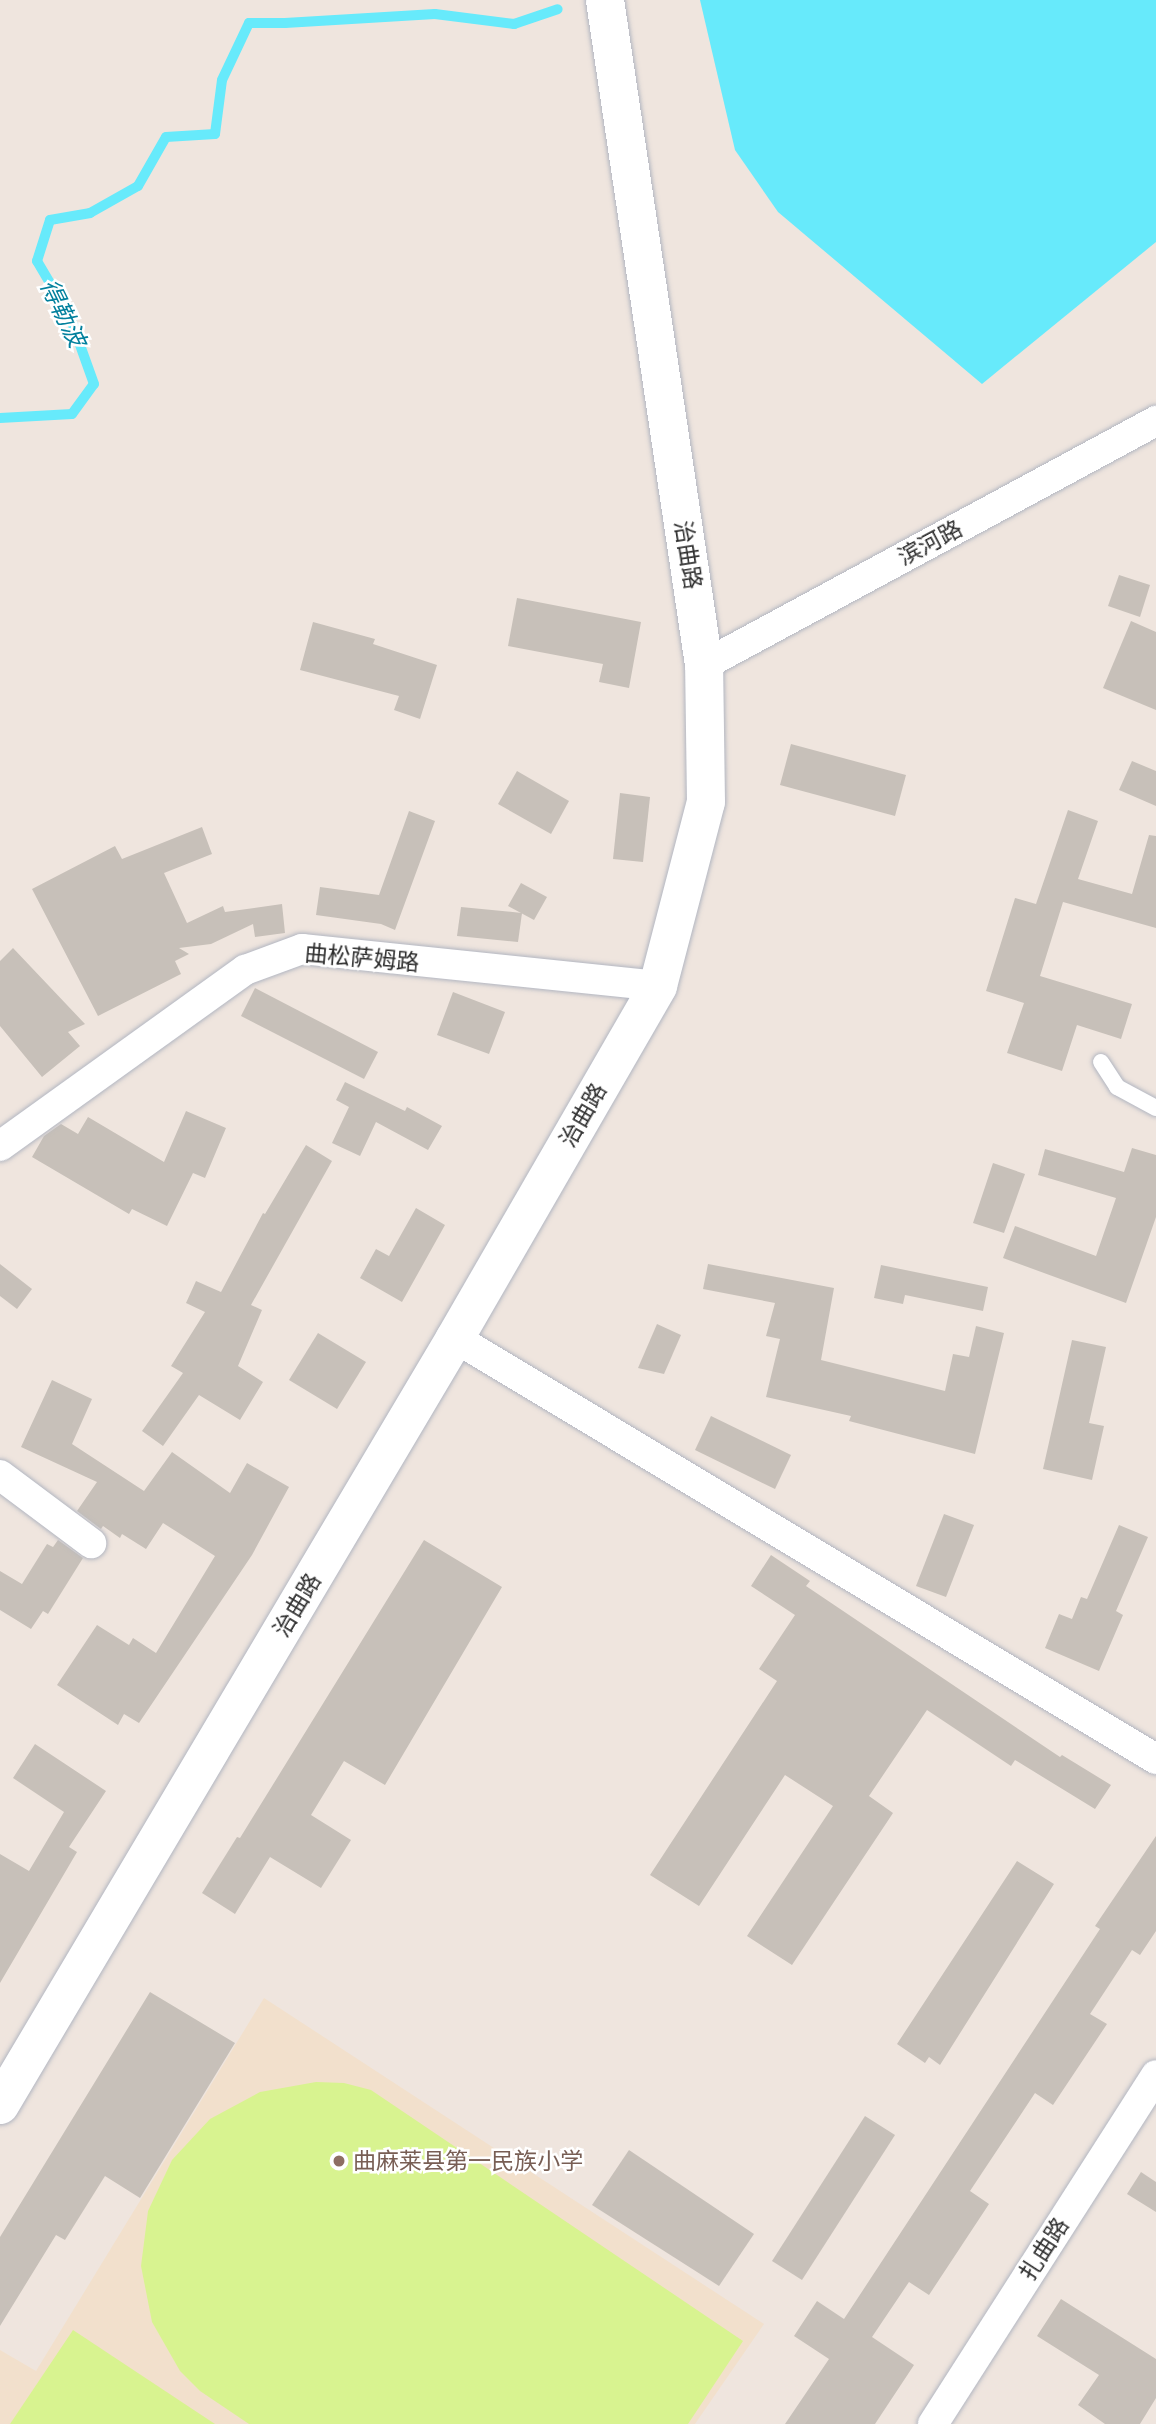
<!DOCTYPE html>
<html>
<head>
<meta charset="utf-8">
<style>
	body { margin:0 }
	#map { position:relative; width:1156px; height:2424px; overflow:hidden; background:#efe5de; font-family:Arial,"Noto Sans SC",sans-serif }
	div>[style] { position:absolute }
	.education>* { inset:0; background:#f2e0cc }
	.pitch>* { inset:0; background:#d8f390 }
	.water>* { inset:0; background:#67eafb }
	.stream>* { height:10px; margin:-5px; padding:0 5px; transform-origin:5px; border-radius:5px; background:#67eafb }
	.building>* { inset:0; background:#c7c0b9 }
	.roads { filter:drop-shadow(0 0 2px #b2b6c1) drop-shadow(0 0 2px #b2b6c1) }
	.service>* { height:16px; margin:-8px; padding:0 8px; transform-origin:8px; border-radius:8px; background:#fff }
	.minor>* { height:30px; margin:-15px; padding:0 15px; transform-origin:15px; border-radius:15px; background:#fff }
	.secondary>* { height:38px; margin:-19px; padding:0 19px; transform-origin:19px; border-radius:19px; background:#fff }
	.dots>* { width:19px; height:19px; translate:-50% -50%; box-sizing:border-box; border:4px solid #fff; border-radius:50% }
	span { translate:-50% -50%; white-space:nowrap; text-align:center; line-height:1.15; -webkit-text-stroke:5px #fff; paint-order:stroke }
	.street-label { font-size:23px; color:#2c2c2c }
	.education-label { font-size:23px; color:#785e54 }
	.left { translate:0 -50%; text-align:left }
	.water-label { font-size:24px; color:#02809d; font-style:italic }
</style>
</head>
<body>
<div id="map">
	<div class="education">
		<i style="clip-path:polygon(264px 1998px,764px 2324px,695px 2424px,0 2424px,0 2350px,36px 2371px)"></i>
	</div>
	<div class="pitch">
		<i style="clip-path:polygon(316px 2082px,344px 2083px,371px 2090px,743px 2341px,688px 2424px,249px 2424px,200px 2391px,180px 2371px,152px 2322px,141px 2266px,148px 2211px,172px 2160px,210px 2119px,260px 2092px)"></i>
		<i style="clip-path:polygon(73px 2330px,215px 2424px,10px 2424px)"></i>
	</div>
	<div class="water">
		<i style="clip-path:polygon(700px 0,1156px 0,1156px 242px,982px 384px,778px 212px,735px 150px)"></i>
	</div>
	<div class="stream">
		<i style="left:0;top:418px;width:72px;rotate:-3.2deg"></i>
		<i style="left:72px;top:414px;width:37px;rotate:-54deg"></i>
		<i style="left:94px;top:384px;width:71px;rotate:-109.7deg"></i>
		<i style="left:70px;top:317px;width:65px;rotate:-120.5deg"></i>
		<i style="left:37px;top:261px;width:43px;rotate:-72.4deg"></i>
		<i style="left:50px;top:220px;width:41px;rotate:-9.9deg"></i>
		<i style="left:90px;top:213px;width:55px;rotate:-29.4deg"></i>
		<i style="left:138px;top:186px;width:56px;rotate:-60.3deg"></i>
		<i style="left:166px;top:137px;width:49px;rotate:-3.5deg"></i>
		<i style="left:215px;top:134px;width:54px;rotate:-82.6deg"></i>
		<i style="left:222px;top:80px;width:63px;rotate:-64.7deg"></i>
		<i style="left:249px;top:23px;width:36px"></i>
		<i style="left:285px;top:23px;width:150px;rotate:-3.4deg"></i>
		<i style="left:435px;top:14px;width:80px;rotate:7.2deg"></i>
		<i style="left:514px;top:24px;width:46px;rotate:-18.8deg"></i>
	</div>
	<div class="building">
		<i style="clip-path:polygon(1119px 575px,1150px 585px,1140px 617px,1108px 606px)"></i>
		<i style="clip-path:polygon(517px 598px,641px 622px,629px 688px,599px 682px,603px 664px,508px 646px)"></i>
		<i style="clip-path:polygon(1131px 621px,1156px 632px,1156px 710px,1103px 688px)"></i>
		<i style="clip-path:polygon(313px 622px,375px 639px,373px 644px,437px 665px,420px 719px,394px 710px,399px 696px,300px 670px)"></i>
		<i style="clip-path:polygon(791px 744px,906px 775px,895px 816px,780px 785px)"></i>
		<i style="clip-path:polygon(1132px 761px,1156px 771px,1156px 806px,1119px 790px)"></i>
		<i style="clip-path:polygon(517px 771px,569px 801px,551px 834px,498px 804px)"></i>
		<i style="clip-path:polygon(620px 793px,650px 797px,643px 862px,613px 859px)"></i>
		<i style="clip-path:polygon(1068px 810px,1098px 821px,1078px 879px,1132px 894px,1149px 835px,1156px 836px,1156px 928px,1063px 902px,1040px 976px,1132px 1004px,1121px 1039px,1077px 1025px,1062px 1071px,1007px 1053px,1024px 1003px,986px 991px,1015px 898px,1036px 904px)"></i>
		<i style="clip-path:polygon(409px 811px,435px 821px,395px 930px,381px 924px,316px 915px,320px 887px,379px 895px)"></i>
		<i style="clip-path:polygon(202px 827px,212px 854px,164px 873px,187px 923px,223px 906px,225px 912px,282px 904px,285px 933px,255px 937px,253px 924px,211px 944px,179px 948px,189px 954px,175px 961px,181px 974px,98px 1016px,32px 889px,115px 846px,122px 859px)"></i>
		<i style="clip-path:polygon(521px 883px,547px 897px,534px 920px,508px 906px)"></i>
		<i style="clip-path:polygon(461px 907px,522px 913px,518px 942px,457px 936px)"></i>
		<i style="clip-path:polygon(13px 948px,85px 1024px,68px 1032px,80px 1046px,42px 1077px,0 1026px,0 961px)"></i>
		<i style="clip-path:polygon(255px 988px,378px 1052px,364px 1079px,241px 1016px)"></i>
		<i style="clip-path:polygon(453px 992px,505px 1012px,489px 1054px,437px 1035px)"></i>
		<i style="clip-path:polygon(345px 1082px,405px 1111px,407px 1107px,442px 1126px,428px 1150px,376px 1122px,360px 1156px,332px 1143px,349px 1107px,336px 1100px)"></i>
		<i style="clip-path:polygon(186px 1111px,226px 1128px,205px 1178px,193px 1173px,167px 1226px,132px 1209px,129px 1214px,32px 1157px,44px 1136px,61px 1124px,78px 1134px,88px 1117px,164px 1162px)"></i>
		<i style="clip-path:polygon(306px 1145px,332px 1161px,251px 1305px,262px 1310px,238px 1366px,263px 1382px,240px 1420px,199px 1395px,163px 1446px,142px 1431px,183px 1373px,171px 1366px,205px 1312px,186px 1303px,196px 1281px,221px 1292px,263px 1213px,265px 1214px)"></i>
		<i style="clip-path:polygon(1132px 1148px,1156px 1155px,1156px 1217px,1126px 1303px,1003px 1258px,1015px 1226px,1096px 1256px,1116px 1198px,1038px 1175px,1045px 1149px,1124px 1172px)"></i>
		<i style="clip-path:polygon(993px 1163px,1025px 1174px,1004px 1233px,973px 1223px)"></i>
		<i style="clip-path:polygon(416px 1208px,445px 1225px,402px 1302px,360px 1278px,376px 1249px,389px 1256px)"></i>
		<i style="clip-path:polygon(0 1264px,32px 1289px,17px 1309px,0 1296px)"></i>
		<i style="clip-path:polygon(708px 1264px,834px 1288px,821px 1360px,945px 1391px,953px 1354px,969px 1357px,976px 1326px,1004px 1333px,975px 1454px,849px 1421px,851px 1416px,766px 1397px,780px 1339px,766px 1336px,775px 1303px,703px 1289px)"></i>
		<i style="clip-path:polygon(881px 1265px,988px 1287px,983px 1311px,905px 1295px,903px 1304px,874px 1298px)"></i>
		<i style="clip-path:polygon(657px 1324px,681px 1335px,664px 1374px,638px 1368px)"></i>
		<i style="clip-path:polygon(318px 1333px,366px 1362px,337px 1409px,289px 1380px)"></i>
		<i style="clip-path:polygon(1072px 1340px,1106px 1347px,1089px 1423px,1104px 1426px,1092px 1480px,1043px 1469px)"></i>
		<i style="clip-path:polygon(52px 1380px,92px 1399px,72px 1444px,144px 1491px,172px 1452px,230px 1493px,247px 1463px,289px 1487px,252px 1555px,139px 1723px,124px 1714px,118px 1725px,57px 1685px,97px 1625px,129px 1645px,133px 1638px,156px 1653px,215px 1556px,163px 1523px,146px 1549px,122px 1534px,120px 1538px,103px 1526px,101px 1529px,77px 1511px,97px 1482px,21px 1447px)"></i>
		<i style="clip-path:polygon(711px 1416px,791px 1455px,775px 1489px,695px 1450px)"></i>
		<i style="clip-path:polygon(944px 1514px,974px 1525px,946px 1597px,916px 1586px)"></i>
		<i style="clip-path:polygon(1119px 1525px,1148px 1537px,1116px 1611px,1123px 1615px,1099px 1671px,1045px 1648px,1059px 1614px,1072px 1619px,1081px 1597px,1087px 1599px)"></i>
		<i style="clip-path:polygon(58px 1540px,83px 1558px,48px 1614px,43px 1611px,31px 1629px,0 1610px,0 1571px,22px 1584px,47px 1544px,53px 1547px)"></i>
		<i style="clip-path:polygon(424px 1540px,502px 1587px,385px 1785px,344px 1761px,311px 1815px,351px 1840px,321px 1888px,270px 1857px,235px 1914px,202px 1893px,237px 1837px,240px 1838px)"></i>
		<i style="clip-path:polygon(771px 1555px,810px 1581px,806px 1586px,1060px 1757px,1062px 1755px,1111px 1785px,1095px 1809px,1015px 1760px,1011px 1766px,927px 1710px,869px 1796px,893px 1813px,792px 1965px,747px 1936px,833px 1806px,785px 1775px,699px 1906px,650px 1875px,777px 1681px,759px 1669px,795px 1615px,751px 1586px)"></i>
		<i style="clip-path:polygon(35px 1744px,106px 1791px,69px 1847px,77px 1852px,0 1983px,0 1854px,29px 1871px,64px 1812px,13px 1778px)"></i>
		<i style="clip-path:polygon(1156px 1836px,1156px 1931px,1140px 1955px,1132px 1950px,1090px 2014px,1107px 2024px,1053px 2105px,1035px 2093px,970px 2191px,989px 2204px,929px 2295px,909px 2282px,872px 2337px,914px 2365px,875px 2424px,785px 2424px,829px 2359px,794px 2336px,817px 2301px,844px 2319px,1100px 1929px,1095px 1926px)"></i>
		<i style="clip-path:polygon(1017px 1861px,1054px 1884px,940px 2065px,929px 2057px,925px 2063px,897px 2044px)"></i>
		<i style="clip-path:polygon(150px 1992px,235px 2043px,140px 2198px,105px 2176px,65px 2240px,56px 2235px,0 2326px,0 2237px)"></i>
		<i style="clip-path:polygon(865px 2116px,895px 2135px,802px 2280px,772px 2261px)"></i>
		<i style="clip-path:polygon(629px 2150px,754px 2234px,719px 2286px,592px 2205px)"></i>
		<i style="clip-path:polygon(1141px 2172px,1156px 2182px,1156px 2212px,1127px 2194px)"></i>
		<i style="clip-path:polygon(1061px 2299px,1156px 2359px,1156px 2398px,1140px 2424px,1105px 2424px,1078px 2405px,1099px 2375px,1037px 2336px)"></i>
	</div>
	<div class="roads">
		<div class="service">
			<i style="left:1101px;top:1062px;width:30px;rotate:57deg"></i>
			<i style="left:1117px;top:1087px;width:44px;rotate:28.3deg"></i>
		</div>
		<div class="minor">
			<i style="left:704px;top:665px;width:514px;rotate:-28.36deg"></i>
			<i style="left:0;top:1146px;width:302px;rotate:-35.7deg"></i>
			<i style="left:245px;top:970px;width:61px;rotate:-20.2deg"></i>
			<i style="left:302px;top:949px;width:358px;rotate:5.9deg"></i>
			<i style="left:455px;top:1338px;width:818px;rotate:30.99deg"></i>
			<i style="left:0;top:1475px;width:114px;rotate:36.8deg"></i>
			<i style="left:933px;top:2424px;width:414px;rotate:-57.4deg"></i>
		</div>
		<div class="secondary">
			<i style="left:0;top:2105px;width:892px;rotate:-59.32deg"></i>
			<i style="left:455px;top:1338px;width:406px;rotate:-60deg"></i>
			<i style="left:658px;top:986px;width:190px;rotate:-75.4deg"></i>
			<i style="left:706px;top:802px;width:137px;rotate:-90.8deg"></i>
			<i style="left:704px;top:665px;width:672px;rotate:-98.47deg"></i>
		</div>
	</div>
	<div class="dots">
		<i style="left:339px;top:2161px;background:#8d6e63"></i>
	</div>
	<div class="street-label">
		<span style="left:930px;top:543px;rotate:-28deg">滨河路</span>
		<span style="left:688px;top:555px;rotate:81deg">治曲路</span>
		<span style="left:362px;top:958px;rotate:5deg">曲松萨姆路</span>
		<span style="left:583px;top:1115px;rotate:-60deg">治曲路</span>
		<span style="left:297px;top:1605px;rotate:-59deg">治曲路</span>
		<span style="left:1044px;top:2249px;rotate:-57deg">扎曲路</span>
	</div>
	<div class="education-label">
		<span class="left" style="left:353px;top:2161px">曲麻莱县第一民族小学</span>
	</div>
	<div class="water-label">
		<span style="left:63px;top:313px;rotate:64deg">得勒波</span>
	</div>
</div>
</body>
</html>
